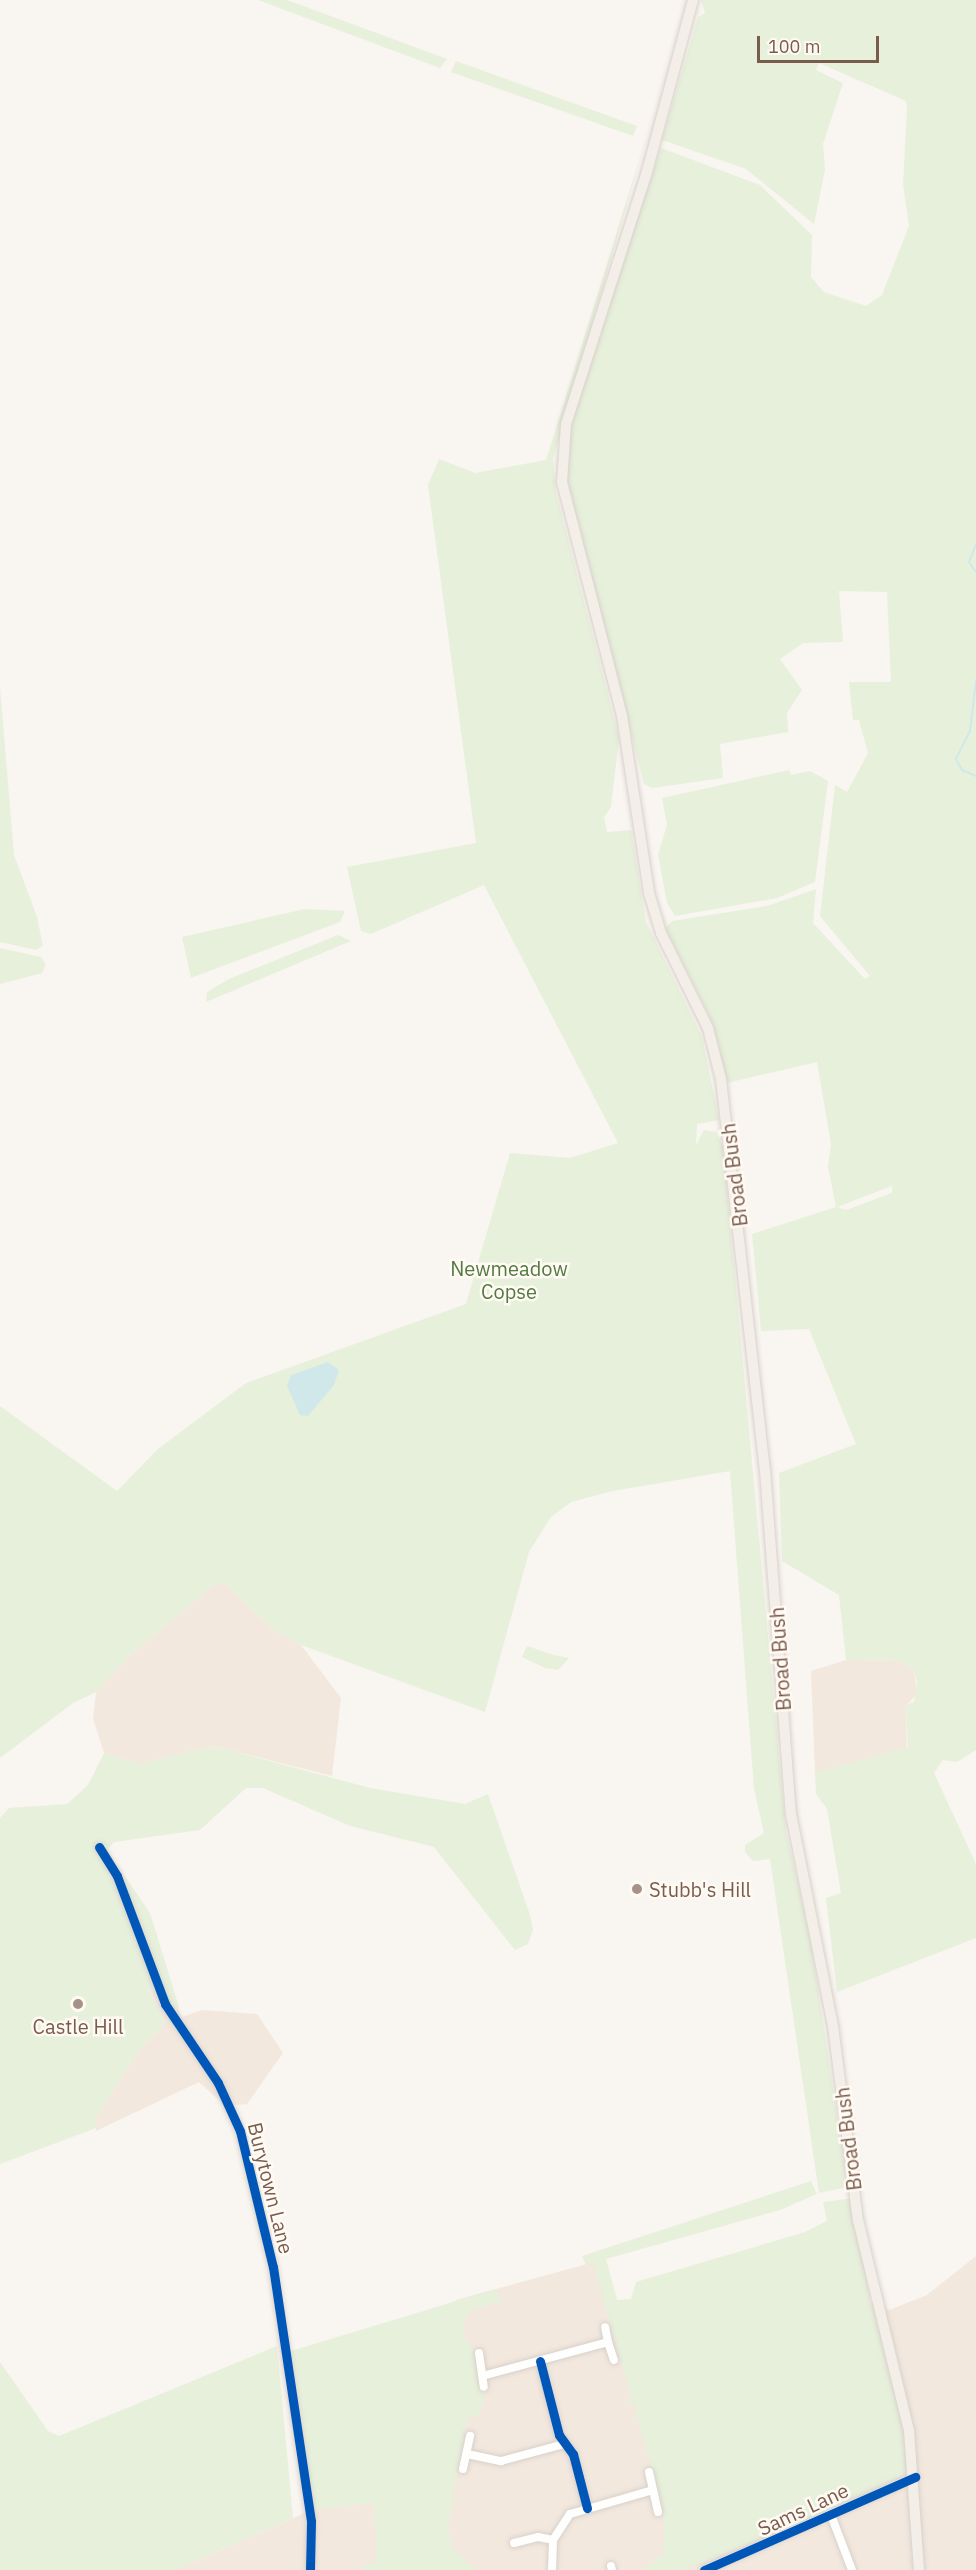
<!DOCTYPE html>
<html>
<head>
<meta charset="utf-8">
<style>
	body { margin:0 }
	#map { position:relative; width:976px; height:2570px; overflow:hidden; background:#f9f5f0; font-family:"IBM Plex Sans",sans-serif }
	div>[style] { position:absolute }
	.residential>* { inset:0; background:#f2e8de }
	.green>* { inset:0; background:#e7f0db }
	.water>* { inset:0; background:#d0e8ea }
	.stream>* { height:2px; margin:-1px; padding:0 1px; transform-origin:1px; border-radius:1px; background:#d0e8ea }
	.roads { filter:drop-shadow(0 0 2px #d7d1cb) drop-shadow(0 0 2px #d7d1cb) }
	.minor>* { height:8px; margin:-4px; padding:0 4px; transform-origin:4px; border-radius:4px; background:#fefefd }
	.major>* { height:10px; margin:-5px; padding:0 5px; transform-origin:5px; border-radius:5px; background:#f3eee8 }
	.cycleway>* { height:9px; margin:-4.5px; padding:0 4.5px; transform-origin:4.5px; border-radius:4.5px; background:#0057b8 }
	.dots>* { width:16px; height:16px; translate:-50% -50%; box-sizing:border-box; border:3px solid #fffaf3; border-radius:50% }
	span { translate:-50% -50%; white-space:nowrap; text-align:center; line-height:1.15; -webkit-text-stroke:5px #fffaf3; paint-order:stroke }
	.street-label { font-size:20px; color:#7a5c4d }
	.park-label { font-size:20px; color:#537a41 }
	.poi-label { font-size:20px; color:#7a5c4d }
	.left { translate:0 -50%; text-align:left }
	.scale { position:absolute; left:757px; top:36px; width:122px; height:27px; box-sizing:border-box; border:3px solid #7a5c4d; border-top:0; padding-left:8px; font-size:18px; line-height:21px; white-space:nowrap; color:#7a5c4d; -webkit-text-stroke:4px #fffaf3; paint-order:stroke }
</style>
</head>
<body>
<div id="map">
	<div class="residential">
		<i style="clip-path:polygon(215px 1584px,225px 1584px,274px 1630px,301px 1645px,341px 1698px,332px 1776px,214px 1746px,139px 1764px,104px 1753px,93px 1719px,96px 1692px,130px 1655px)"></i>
		<i style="clip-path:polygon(846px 1660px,901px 1661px,914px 1670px,917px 1694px,906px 1706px,907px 1755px,815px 1773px,811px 1671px)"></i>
		<i style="clip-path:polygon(147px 1985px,178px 2007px,182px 2017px,202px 2010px,257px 2014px,283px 2053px,247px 2104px,225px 2106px,199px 2082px,96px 2131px,96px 2117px,142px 2046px,165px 2023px)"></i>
		<i style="clip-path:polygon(976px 2256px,976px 2570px,174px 2570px,314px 2509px,374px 2502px,456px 2300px,605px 2259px,617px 2300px,899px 2428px,870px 2302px,889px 2310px,927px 2295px)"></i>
	</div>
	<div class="green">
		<i style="clip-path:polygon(258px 0,287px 0,447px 59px,440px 68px)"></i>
		<i style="clip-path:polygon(evenodd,701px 0,976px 0,976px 1750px,957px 1762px,943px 1760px,934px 1773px,976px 1864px,976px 1938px,837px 1992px,826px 1898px,841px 1893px,827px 1809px,816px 1794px,815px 1773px,908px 1747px,906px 1705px,914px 1702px,917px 1683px,914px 1670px,901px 1661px,846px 1660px,839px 1595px,782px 1561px,779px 1473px,856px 1444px,809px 1329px,761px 1331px,752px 1234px,836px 1207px,828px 1167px,831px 1144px,817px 1062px,727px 1083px,710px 1017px,665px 928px,672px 921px,767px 906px,816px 889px,813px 923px,865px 979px,870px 976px,820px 916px,835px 785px,847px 792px,868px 753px,859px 720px,853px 720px,849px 682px,891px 682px,887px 592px,839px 591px,843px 642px,803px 643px,780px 659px,802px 690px,787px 713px,788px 732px,720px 744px,723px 778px,652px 788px,644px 784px,565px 471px,574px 408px,661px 148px,760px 185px,812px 235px,811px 277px,824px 292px,866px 306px,882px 295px,909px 226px,903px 184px,907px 108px,906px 101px,819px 63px,816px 70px,843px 83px,823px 144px,825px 170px,814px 224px,746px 169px,662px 140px,698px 17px,705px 13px,701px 0,892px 1186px,892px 1193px,846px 1210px,837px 1207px,892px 1186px)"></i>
		<i style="clip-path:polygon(456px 61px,637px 126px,633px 136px,451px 72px)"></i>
		<i style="clip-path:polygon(647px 135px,553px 459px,556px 493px,619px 738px,611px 807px,604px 817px,607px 832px,631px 830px,646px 922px,702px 1037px,719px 1120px,697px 1124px,696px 1145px,704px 1130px,716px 1132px,723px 1147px,786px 1831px,810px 1937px,848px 2187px,819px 2193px,770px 1859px,753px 1861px,745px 1852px,745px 1845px,764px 1833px,754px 1789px,730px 1471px,613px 1491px,571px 1502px,551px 1517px,529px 1552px,485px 1712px,301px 1645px,274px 1630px,225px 1584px,215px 1584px,130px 1655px,96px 1692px,73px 1703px,0 1758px,0 1406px,117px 1491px,158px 1449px,246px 1383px,466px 1304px,510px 1153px,570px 1158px,618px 1143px,484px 885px,371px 934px,361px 931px,347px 867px,476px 843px,428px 485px,439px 459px,475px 473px,546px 460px)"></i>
		<i style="clip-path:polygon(0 687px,14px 855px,37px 917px,43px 946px,36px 950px,0 942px)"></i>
		<i style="clip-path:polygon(789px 770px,791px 775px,810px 771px,828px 781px,815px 882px,777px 898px,675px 916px,667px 903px,658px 855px,667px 825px,662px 798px)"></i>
		<i style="clip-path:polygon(305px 909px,345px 911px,340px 922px,191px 978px,182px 937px)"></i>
		<i style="clip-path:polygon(338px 935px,351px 941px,206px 1002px,207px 992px,229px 979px)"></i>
		<i style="clip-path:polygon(0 948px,41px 957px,46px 965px,42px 973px,0 984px)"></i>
		<i style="clip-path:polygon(527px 1646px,554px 1655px,569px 1658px,558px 1670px,545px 1668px,522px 1657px)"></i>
		<i style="clip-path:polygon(214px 1746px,370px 1788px,465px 1804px,488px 1794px,530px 1915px,533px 1930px,528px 1944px,515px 1950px,434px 1847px,350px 1826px,263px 1788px,246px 1788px,200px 1830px,114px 1842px,107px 1850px,150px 1913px,179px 2007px,169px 2007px,147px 1986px,165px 2023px,142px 2046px,96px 2117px,96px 2128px,0 2164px,0 1818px,9px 1808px,67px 1804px,88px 1785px,104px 1753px,139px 1764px)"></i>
		<i style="clip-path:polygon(811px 2181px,817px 2194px,780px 2210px,606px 2259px,617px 2300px,631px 2299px,636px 2282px,805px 2232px,827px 2221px,823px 2202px,855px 2198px,870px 2302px,902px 2417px,906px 2473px,827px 2512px,683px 2570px,642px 2570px,664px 2553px,664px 2516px,634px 2403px,625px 2401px,632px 2398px,593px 2263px,586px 2265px,582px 2256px)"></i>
		<i style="clip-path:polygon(496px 2289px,501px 2302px,472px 2310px,463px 2322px,465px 2339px,478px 2354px,480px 2388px,486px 2390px,480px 2414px,469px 2417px,465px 2428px,448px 2526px,452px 2548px,476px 2570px,364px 2570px,363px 2564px,377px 2562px,374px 2503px,314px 2509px,291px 2351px)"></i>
		<i style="clip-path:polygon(277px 2346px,293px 2518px,174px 2570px,0 2570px,0 2362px,48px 2431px,59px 2436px)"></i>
	</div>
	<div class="water">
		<i style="clip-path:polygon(328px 1362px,339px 1370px,334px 1385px,308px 1416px,300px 1415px,287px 1386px,291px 1375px)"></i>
	</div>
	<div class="stream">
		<i style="left:976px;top:544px;width:19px;rotate:111deg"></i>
		<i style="left:969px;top:562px;width:12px;rotate:55deg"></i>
		<i style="left:976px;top:681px;width:50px;rotate:96.8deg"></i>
		<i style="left:970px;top:731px;width:31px;rotate:117deg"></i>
		<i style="left:956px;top:759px;width:13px;rotate:61deg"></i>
		<i style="left:962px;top:770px;width:15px;rotate:23deg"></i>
	</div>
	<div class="roads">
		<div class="minor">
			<i style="left:99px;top:1847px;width:34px;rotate:58deg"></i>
			<i style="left:117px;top:1876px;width:137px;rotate:69.4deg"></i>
			<i style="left:165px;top:2004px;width:95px;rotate:56.1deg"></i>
			<i style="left:218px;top:2083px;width:53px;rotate:65.4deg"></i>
			<i style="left:240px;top:2131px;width:140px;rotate:76.4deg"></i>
			<i style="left:273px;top:2267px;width:257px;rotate:81.5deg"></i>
			<i style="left:311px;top:2521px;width:49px;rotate:91.2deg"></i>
			<i style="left:608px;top:2342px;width:19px;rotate:72deg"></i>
			<i style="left:479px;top:2353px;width:34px;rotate:82deg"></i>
			<i style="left:540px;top:2361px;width:76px;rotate:75.6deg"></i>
			<i style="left:559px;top:2435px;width:24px;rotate:54deg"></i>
			<i style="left:573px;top:2454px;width:56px;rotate:75.5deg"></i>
			<i style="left:486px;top:2375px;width:126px;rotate:-15.1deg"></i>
			<i style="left:608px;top:2342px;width:15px;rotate:-101deg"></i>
			<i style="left:467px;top:2454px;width:35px;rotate:12deg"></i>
			<i style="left:501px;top:2461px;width:65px;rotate:-15.1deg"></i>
			<i style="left:463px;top:2469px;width:34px;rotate:-78deg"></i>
			<i style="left:649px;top:2472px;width:41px;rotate:77.3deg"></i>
			<i style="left:831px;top:2515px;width:59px;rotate:69.1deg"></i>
			<i style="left:514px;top:2543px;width:25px;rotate:-14deg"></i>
			<i style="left:538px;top:2537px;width:15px;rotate:11deg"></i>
			<i style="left:611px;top:2566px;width:4px;rotate:76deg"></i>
			<i style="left:552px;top:2570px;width:30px;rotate:-88deg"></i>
			<i style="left:553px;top:2540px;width:31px;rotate:-57deg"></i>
			<i style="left:570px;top:2514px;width:86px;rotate:-16.1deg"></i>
			<i style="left:704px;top:2570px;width:231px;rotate:-23.8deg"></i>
		</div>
		<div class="major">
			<i style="left:693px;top:0;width:181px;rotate:105deg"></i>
			<i style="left:646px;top:175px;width:262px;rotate:107.8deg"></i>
			<i style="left:566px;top:424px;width:58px;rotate:93.9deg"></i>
			<i style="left:562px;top:482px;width:242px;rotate:75.6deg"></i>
			<i style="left:622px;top:716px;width:179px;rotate:81.3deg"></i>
			<i style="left:649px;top:893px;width:42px;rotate:73.3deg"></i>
			<i style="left:661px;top:933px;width:106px;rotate:63.7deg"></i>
			<i style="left:708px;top:1028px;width:53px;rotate:75.7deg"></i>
			<i style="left:721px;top:1079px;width:393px;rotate:83.6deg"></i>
			<i style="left:765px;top:1470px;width:345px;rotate:85.7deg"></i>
			<i style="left:791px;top:1814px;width:216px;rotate:78.8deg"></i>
			<i style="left:833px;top:2026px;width:196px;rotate:82.7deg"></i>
			<i style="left:858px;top:2220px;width:217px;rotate:76.4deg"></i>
			<i style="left:909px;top:2431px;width:139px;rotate:85.9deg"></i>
		</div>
	</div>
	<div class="cycleway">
		<i style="left:99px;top:1847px;width:34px;rotate:58deg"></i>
		<i style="left:117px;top:1876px;width:137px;rotate:69.4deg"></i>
		<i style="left:165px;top:2004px;width:95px;rotate:56.1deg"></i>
		<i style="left:218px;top:2083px;width:53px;rotate:65.4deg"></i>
		<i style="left:240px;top:2131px;width:140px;rotate:76.4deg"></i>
		<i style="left:273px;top:2267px;width:257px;rotate:81.5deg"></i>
		<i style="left:311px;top:2521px;width:49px;rotate:91.2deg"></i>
		<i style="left:540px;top:2361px;width:76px;rotate:75.6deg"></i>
		<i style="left:559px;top:2435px;width:24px;rotate:54deg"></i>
		<i style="left:573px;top:2454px;width:56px;rotate:75.5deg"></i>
		<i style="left:704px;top:2570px;width:231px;rotate:-23.8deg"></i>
	</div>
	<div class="dots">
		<i style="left:637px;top:1889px;background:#a69286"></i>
		<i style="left:78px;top:2004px;background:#a69286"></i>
	</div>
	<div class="street-label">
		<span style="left:734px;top:1175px;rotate:-97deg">Broad Bush</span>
		<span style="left:780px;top:1659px;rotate:-94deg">Broad Bush</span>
		<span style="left:848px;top:2139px;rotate:-97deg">Broad Bush</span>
		<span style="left:271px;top:2188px;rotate:76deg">Burytown Lane</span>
		<span style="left:803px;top:2509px;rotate:-25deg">Sams Lane</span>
	</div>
	<div class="park-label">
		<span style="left:509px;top:1280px">Newmeadow<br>Copse</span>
	</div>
	<div class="poi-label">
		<span class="left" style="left:649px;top:1889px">Stubb's Hill</span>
		<span style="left:78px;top:2026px">Castle Hill</span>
	</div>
	<div class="scale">100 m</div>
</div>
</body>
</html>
